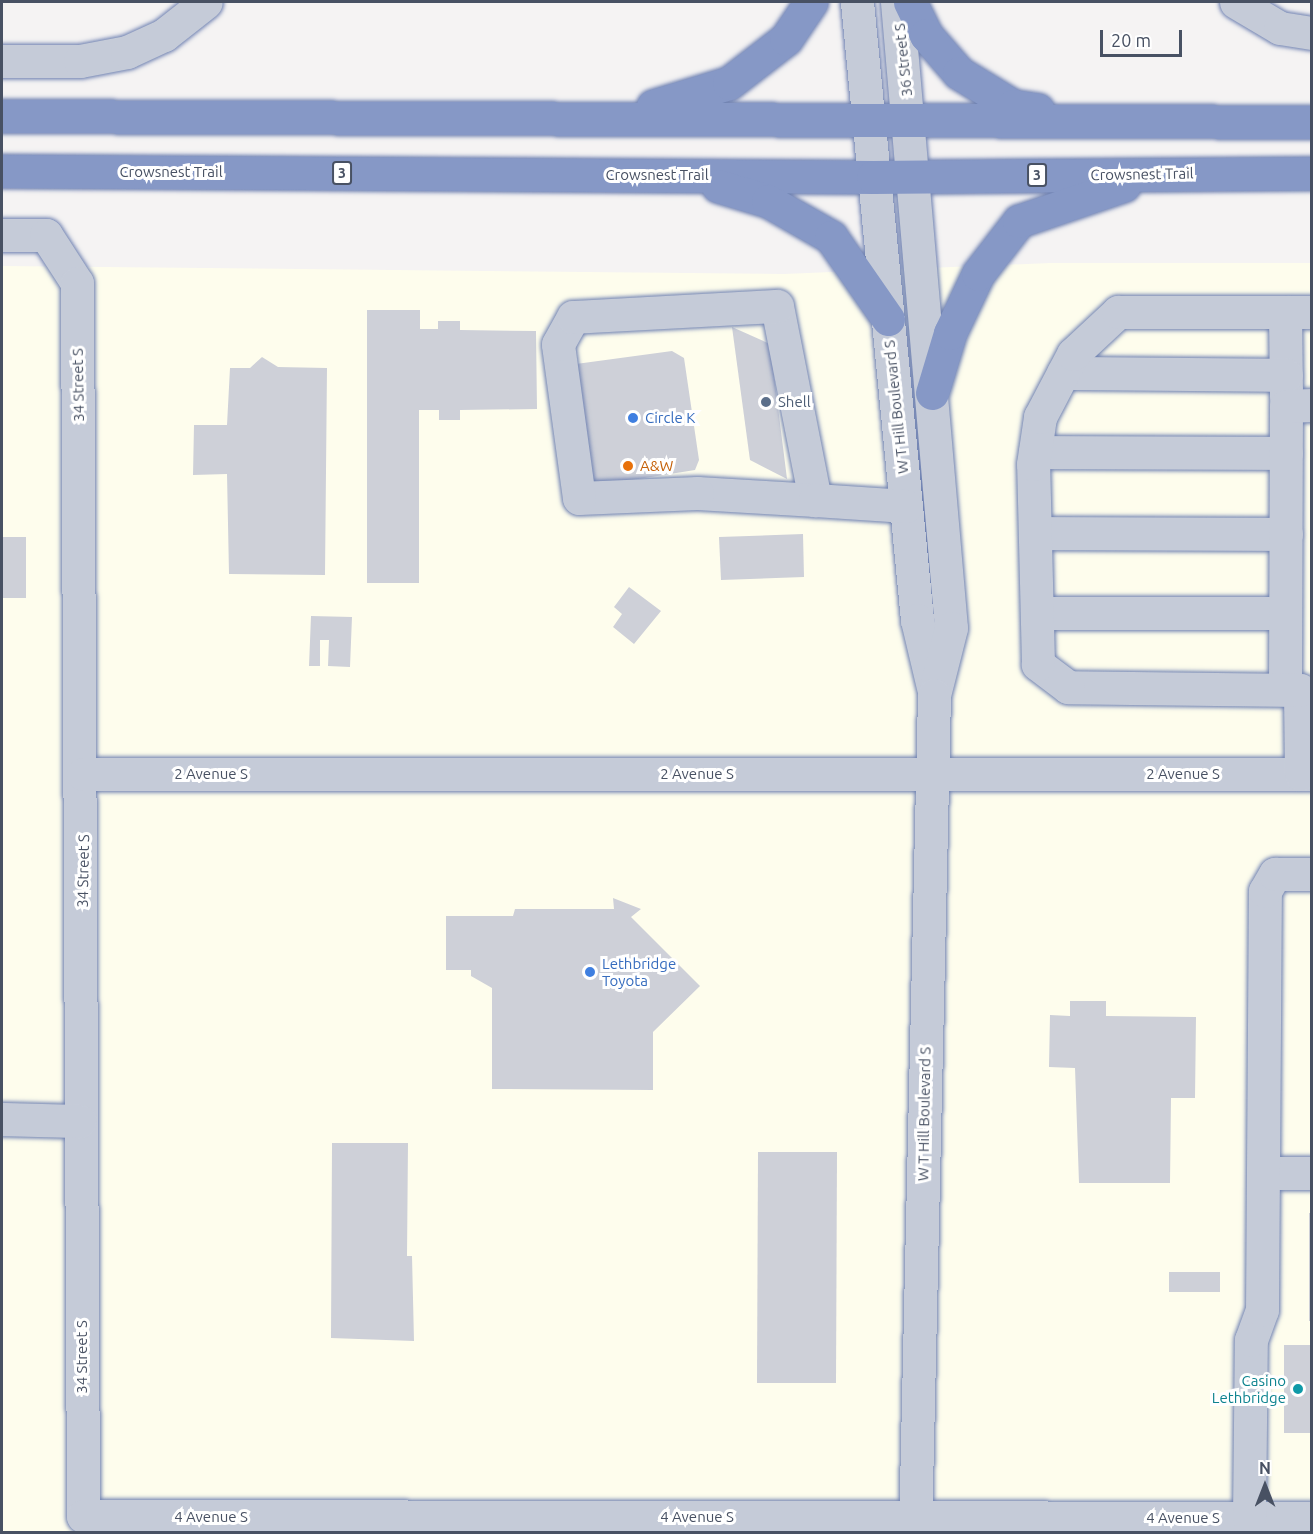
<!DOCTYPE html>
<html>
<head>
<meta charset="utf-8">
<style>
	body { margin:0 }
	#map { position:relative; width:1313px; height:1534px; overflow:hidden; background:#f5f3f3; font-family:Ubuntu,sans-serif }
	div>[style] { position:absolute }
	.commercial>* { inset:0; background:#fefded }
	.building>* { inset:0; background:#ced0d8 }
	.roads { filter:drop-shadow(0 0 2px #7183b2) drop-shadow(0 0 2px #7183b2) }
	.minor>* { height:33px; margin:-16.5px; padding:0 16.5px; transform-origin:16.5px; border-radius:16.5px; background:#c5cbd8 }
	.highway>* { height:33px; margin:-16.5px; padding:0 16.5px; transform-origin:16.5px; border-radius:16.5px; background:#8698c6 }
	.dots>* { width:16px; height:16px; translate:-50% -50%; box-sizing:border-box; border:3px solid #fff; border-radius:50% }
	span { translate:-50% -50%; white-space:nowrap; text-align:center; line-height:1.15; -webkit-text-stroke:6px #fff; paint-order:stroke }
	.shield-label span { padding:2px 4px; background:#fff; border:2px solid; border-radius:4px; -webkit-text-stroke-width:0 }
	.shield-label { font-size:14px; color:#485163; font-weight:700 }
	.street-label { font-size:15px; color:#485163 }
	.service-label { font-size:15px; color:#4e5e75 }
	.left { translate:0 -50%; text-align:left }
	.shop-label { font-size:15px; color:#366cbe }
	.food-label { font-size:15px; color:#c56008 }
	.culture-label { font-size:15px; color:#0d838f }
	.right { translate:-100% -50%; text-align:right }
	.frame { position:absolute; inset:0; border:3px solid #485163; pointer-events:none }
	.north { position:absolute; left:1235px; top:1456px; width:60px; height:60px; -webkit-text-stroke:4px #fff; paint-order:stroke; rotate:0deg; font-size:16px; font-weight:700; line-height:24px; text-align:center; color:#485163 }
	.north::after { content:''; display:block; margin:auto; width:21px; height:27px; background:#485163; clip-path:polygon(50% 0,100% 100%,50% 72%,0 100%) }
	.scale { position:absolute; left:1100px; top:30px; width:82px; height:27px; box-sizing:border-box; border:3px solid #485163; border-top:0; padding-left:8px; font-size:18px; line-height:21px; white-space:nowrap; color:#485163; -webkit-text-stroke:4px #fff; paint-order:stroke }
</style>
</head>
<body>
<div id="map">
	<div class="commercial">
		<i style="clip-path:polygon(1050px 263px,1311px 263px,1311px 1532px,2px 1532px,2px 266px,784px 274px)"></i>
	</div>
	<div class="building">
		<i style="clip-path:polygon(367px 310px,420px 310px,420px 329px,438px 329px,438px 321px,460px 321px,460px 330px,536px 331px,537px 409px,460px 410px,460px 420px,439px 420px,439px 410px,419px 410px,419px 583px,367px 583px)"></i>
		<i style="clip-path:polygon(732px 327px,770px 344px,787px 479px,750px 460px)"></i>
		<i style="clip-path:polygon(672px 351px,684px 358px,699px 460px,695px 470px,594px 486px,576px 364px)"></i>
		<i style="clip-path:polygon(262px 357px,278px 367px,327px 368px,325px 575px,229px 574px,227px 474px,193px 475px,194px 425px,227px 425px,230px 368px,250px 368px)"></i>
		<i style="clip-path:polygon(803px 534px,804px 577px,721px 580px,719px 537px)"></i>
		<i style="clip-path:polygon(2px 537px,26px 537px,26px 598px,2px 598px)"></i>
		<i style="clip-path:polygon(629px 587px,661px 611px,634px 644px,613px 627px,622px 614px,614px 607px)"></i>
		<i style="clip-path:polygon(311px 616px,352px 617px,350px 667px,328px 666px,329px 640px,320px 640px,320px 666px,309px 666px)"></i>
		<i style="clip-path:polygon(613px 898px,641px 909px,631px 917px,700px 986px,653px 1032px,653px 1090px,492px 1089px,492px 988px,471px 976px,471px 970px,446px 970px,446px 916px,513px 916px,515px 909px,614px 909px)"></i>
		<i style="clip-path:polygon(1070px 1001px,1106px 1001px,1106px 1016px,1196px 1017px,1195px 1098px,1171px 1098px,1170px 1183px,1079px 1183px,1075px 1068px,1049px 1067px,1050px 1015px,1070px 1016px)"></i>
		<i style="clip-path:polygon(332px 1143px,408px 1143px,407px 1256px,412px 1256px,414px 1341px,331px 1338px)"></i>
		<i style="clip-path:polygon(758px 1152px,837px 1152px,836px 1383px,757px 1383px)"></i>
		<i style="clip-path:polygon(1309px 1213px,1312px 1213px,1312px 1321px,1309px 1321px)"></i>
		<i style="clip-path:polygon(1169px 1272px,1220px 1272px,1220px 1292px,1169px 1292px)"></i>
		<i style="clip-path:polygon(1284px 1345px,1312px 1345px,1312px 1433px,1284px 1433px)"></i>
	</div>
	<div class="roads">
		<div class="minor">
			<i style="left:857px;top:2px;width:621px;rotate:84.45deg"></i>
			<i style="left:917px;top:620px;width:69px;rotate:76.6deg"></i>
			<i style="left:897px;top:2px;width:628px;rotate:85.07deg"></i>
			<i style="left:951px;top:628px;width:69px;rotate:104.2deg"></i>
			<i style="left:934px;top:695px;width:837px;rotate:91.3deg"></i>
			<i style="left:1236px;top:2px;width:51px;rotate:30.6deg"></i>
			<i style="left:1280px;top:28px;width:32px;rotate:9deg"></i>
			<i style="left:2px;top:61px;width:78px"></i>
			<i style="left:80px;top:61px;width:48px;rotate:-10.8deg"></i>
			<i style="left:127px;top:52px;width:41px;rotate:-24.7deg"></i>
			<i style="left:164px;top:35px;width:53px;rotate:-38.2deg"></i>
			<i style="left:2px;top:235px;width:44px"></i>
			<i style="left:46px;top:235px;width:57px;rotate:57.1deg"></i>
			<i style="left:77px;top:283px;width:1233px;rotate:89.72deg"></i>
			<i style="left:83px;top:1516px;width:1229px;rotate:0.09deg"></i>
			<i style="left:777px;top:306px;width:198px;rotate:78.9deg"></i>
			<i style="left:815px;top:500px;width:118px;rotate:-176.6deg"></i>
			<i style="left:697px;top:493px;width:118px;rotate:177.6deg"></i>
			<i style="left:579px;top:498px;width:155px;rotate:-97.8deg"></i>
			<i style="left:558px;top:344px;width:31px;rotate:-61deg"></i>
			<i style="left:573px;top:317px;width:204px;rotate:-3.1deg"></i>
			<i style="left:1285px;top:312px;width:86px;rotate:89.3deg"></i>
			<i style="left:1063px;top:373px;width:223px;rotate:0.5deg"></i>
			<i style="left:1035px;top:452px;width:251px;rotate:0.2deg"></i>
			<i style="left:815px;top:500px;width:91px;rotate:3.8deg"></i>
			<i style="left:1035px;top:533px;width:251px;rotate:0.2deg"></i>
			<i style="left:1037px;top:613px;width:248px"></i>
			<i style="left:1285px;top:689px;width:283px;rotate:-89.8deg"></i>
			<i style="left:1286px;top:406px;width:26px;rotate:-2deg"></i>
			<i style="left:83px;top:774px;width:1229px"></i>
			<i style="left:1301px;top:774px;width:84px;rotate:-90.7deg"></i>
			<i style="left:1300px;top:690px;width:232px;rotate:-179.3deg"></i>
			<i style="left:1068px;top:687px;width:38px;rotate:-143deg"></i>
			<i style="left:1038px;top:664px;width:200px;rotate:-91.4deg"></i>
			<i style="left:1033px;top:464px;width:48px;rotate:-81.5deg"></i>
			<i style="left:1040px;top:417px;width:71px;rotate:-62.4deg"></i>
			<i style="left:1073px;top:354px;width:62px;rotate:-43deg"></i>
			<i style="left:1118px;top:312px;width:194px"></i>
			<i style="left:2px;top:1119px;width:78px;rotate:1.5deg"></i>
			<i style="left:1263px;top:1173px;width:49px"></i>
			<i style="left:1249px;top:1518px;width:178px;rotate:-89.4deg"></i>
			<i style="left:1251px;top:1340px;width:32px;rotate:-70deg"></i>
			<i style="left:1262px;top:1310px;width:419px;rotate:-89.6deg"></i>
			<i style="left:1265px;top:891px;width:20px;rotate:-60deg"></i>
			<i style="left:1275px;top:874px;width:37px"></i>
		</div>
		<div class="highway">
			<i style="left:910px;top:2px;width:37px;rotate:64deg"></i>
			<i style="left:926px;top:35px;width:50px;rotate:49deg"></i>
			<i style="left:959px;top:73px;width:63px;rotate:31.4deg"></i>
			<i style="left:1013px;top:106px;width:25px;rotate:9deg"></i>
			<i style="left:653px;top:106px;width:79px;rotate:-16.8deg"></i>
			<i style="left:729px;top:83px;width:72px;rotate:-37.7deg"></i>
			<i style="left:786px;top:39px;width:45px;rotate:-56deg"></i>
			<i style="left:2px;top:116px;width:1310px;rotate:0.26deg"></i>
			<i style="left:2px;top:171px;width:871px;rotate:0.39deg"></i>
			<i style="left:873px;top:177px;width:439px;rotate:-0.5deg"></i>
			<i style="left:718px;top:186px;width:52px;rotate:16.7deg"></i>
			<i style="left:768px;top:201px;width:73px;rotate:29.7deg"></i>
			<i style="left:831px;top:237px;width:100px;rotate:55.2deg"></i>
			<i style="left:932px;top:393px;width:63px;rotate:-73.3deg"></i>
			<i style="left:950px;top:333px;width:65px;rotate:-64.6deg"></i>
			<i style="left:978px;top:274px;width:67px;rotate:-52.3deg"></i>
			<i style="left:1019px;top:221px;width:111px;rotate:-18.9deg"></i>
		</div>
	</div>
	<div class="dots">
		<i style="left:766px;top:402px;background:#5c6f8a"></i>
		<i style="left:633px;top:418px;background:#3f7fe0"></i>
		<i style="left:628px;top:466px;background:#e8710a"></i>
		<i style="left:590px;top:972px;background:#3f7fe0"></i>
		<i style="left:1298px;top:1389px;background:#0f9aa8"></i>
	</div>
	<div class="shield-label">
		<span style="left:342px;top:173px">3</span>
		<span style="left:1037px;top:175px">3</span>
	</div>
	<div class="street-label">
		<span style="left:903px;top:60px;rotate:-96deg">36 Street S</span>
		<span style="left:171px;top:172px">Crowsnest Trail</span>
		<span style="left:1142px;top:174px;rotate:-1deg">Crowsnest Trail</span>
		<span style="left:657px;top:175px">Crowsnest Trail</span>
		<span style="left:78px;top:385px;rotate:-91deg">34 Street S</span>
		<span style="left:896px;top:407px;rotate:-96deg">W T Hill Boulevard S</span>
		<span style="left:211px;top:774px">2 Avenue S</span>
		<span style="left:697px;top:774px">2 Avenue S</span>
		<span style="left:1183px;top:774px">2 Avenue S</span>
		<span style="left:83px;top:871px;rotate:-89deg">34 Street S</span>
		<span style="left:924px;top:1114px;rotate:-89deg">W T Hill Boulevard S</span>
		<span style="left:82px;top:1357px;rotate:-90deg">34 Street S</span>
		<span style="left:211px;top:1517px">4 Avenue S</span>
		<span style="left:697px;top:1517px">4 Avenue S</span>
		<span style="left:1183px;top:1518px">4 Avenue S</span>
	</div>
	<div class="service-label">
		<span class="left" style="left:778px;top:402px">Shell</span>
	</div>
	<div class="shop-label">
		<span class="left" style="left:645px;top:418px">Circle K</span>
		<span class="left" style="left:602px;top:972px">Lethbridge<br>Toyota</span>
	</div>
	<div class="food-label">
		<span class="left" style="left:640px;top:466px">A&amp;W</span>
	</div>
	<div class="culture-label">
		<span class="right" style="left:1286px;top:1389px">Casino<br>Lethbridge</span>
	</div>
	<div class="frame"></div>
	<div class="north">N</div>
	<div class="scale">20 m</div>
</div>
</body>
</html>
